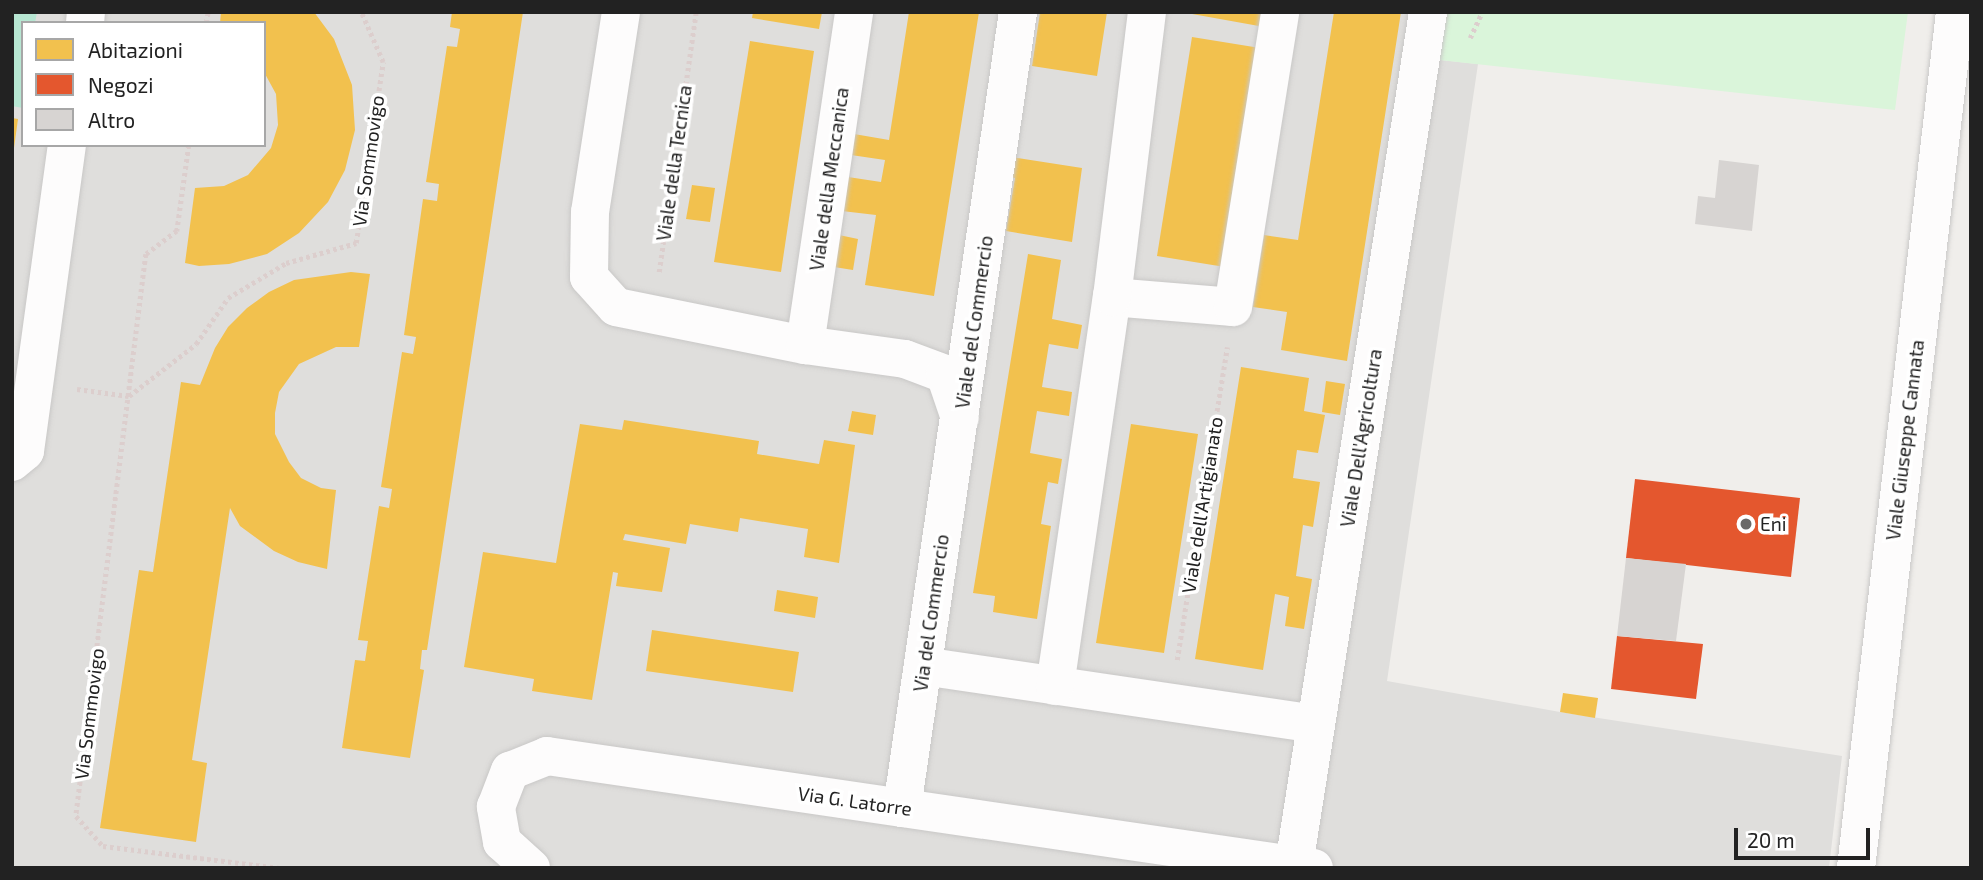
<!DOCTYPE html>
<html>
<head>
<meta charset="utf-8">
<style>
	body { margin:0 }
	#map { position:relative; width:1983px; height:880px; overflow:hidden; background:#f0eeeb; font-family:"Exo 2",sans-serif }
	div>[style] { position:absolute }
	.residential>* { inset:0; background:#dfdedc }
	.park>* { inset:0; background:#daf5da }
	.pitch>* { inset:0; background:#b7e6d2 }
	.homes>* { inset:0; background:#f2c14e }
	.shops>* { inset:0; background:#e4572e }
	.building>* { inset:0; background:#d7d4d2 }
	.path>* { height:4.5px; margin-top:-2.25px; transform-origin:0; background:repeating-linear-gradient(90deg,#dccecd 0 3.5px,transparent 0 7px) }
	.roads { filter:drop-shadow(0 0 2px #c9c8c7) drop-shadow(0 0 2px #c9c8c7) }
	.minor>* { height:38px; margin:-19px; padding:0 19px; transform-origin:19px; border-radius:19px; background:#fdfcfc }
	.tertiary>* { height:38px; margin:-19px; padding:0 19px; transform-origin:19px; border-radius:19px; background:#fdfcfc }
	.dots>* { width:19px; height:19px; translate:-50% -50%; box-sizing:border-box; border:4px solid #fff; border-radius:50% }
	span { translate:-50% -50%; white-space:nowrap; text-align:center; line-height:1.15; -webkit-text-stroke:7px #fff; paint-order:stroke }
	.street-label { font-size:19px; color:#222 }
	.poi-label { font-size:19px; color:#222 }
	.left { translate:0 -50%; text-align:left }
	.frame { position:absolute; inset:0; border:14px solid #222; pointer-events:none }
	.legend { position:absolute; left:21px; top:21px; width:245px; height:126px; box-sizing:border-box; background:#fff; border:2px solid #a7a7a7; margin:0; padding:9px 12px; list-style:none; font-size:21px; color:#222 }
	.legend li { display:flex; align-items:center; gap:14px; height:35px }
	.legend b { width:35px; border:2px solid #a7a7a7 }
	.scale { position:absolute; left:1734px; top:828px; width:136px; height:32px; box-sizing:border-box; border:4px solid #222; border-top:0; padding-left:9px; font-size:21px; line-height:24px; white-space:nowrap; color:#222; -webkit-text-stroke:5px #fff; paint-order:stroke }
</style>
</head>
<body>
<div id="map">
	<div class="residential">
		<i style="clip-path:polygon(evenodd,12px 12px,1410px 12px,1404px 56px,1478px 64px,1387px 681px,1560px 712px,1842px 756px,1829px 868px,12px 868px,12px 12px,23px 23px,264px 23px,264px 145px,23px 145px,23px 23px)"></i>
	</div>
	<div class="park">
		<i style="clip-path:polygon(1438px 12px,1908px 12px,1895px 110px,1430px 59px)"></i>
	</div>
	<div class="pitch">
		<i style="clip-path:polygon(12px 12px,37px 12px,35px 23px,23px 23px,23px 108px,12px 106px)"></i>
	</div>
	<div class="homes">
		<i style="clip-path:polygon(221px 12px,314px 12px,334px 39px,352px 85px,355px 130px,345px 170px,328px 202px,299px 233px,267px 254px,229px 264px,199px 266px,185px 263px,195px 188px,224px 186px,248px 175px,271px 148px,278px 125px,276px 94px,264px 72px,264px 23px,220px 23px)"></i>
		<i style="clip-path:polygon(452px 12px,523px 12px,427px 650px,422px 650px,420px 669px,424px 670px,410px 758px,342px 748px,355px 660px,365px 661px,368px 641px,358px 640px,379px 506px,389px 508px,392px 489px,381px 487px,402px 352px,413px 354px,416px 337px,404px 335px,423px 199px,437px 201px,439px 184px,426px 182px,447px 46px,457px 47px,460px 29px,450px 27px)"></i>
		<i style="clip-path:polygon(753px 12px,822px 12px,819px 29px,752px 18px)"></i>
		<i style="clip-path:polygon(909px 12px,979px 12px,934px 296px,865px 285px,876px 215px,842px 211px,848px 177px,881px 182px,885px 160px,851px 155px,854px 134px,889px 140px)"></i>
		<i style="clip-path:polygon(1040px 12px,1107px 12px,1097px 76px,1032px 66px)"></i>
		<i style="clip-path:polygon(1181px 12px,1272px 12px,1270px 28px)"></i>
		<i style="clip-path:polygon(1334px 12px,1401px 12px,1347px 361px,1281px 350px,1287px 312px,1253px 307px,1264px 235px,1298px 240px)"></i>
		<i style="clip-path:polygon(1192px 37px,1260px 48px,1225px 267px,1157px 256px)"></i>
		<i style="clip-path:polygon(750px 41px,814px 51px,781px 272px,714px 262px)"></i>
		<i style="clip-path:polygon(12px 118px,18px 119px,14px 148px,12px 147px)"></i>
		<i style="clip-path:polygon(999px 155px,1082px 168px,1072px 242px,1006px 231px,1015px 178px,996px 174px)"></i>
		<i style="clip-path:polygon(692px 185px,715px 188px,710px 222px,686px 219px)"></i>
		<i style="clip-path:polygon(839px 235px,858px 239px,853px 270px,834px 267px)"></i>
		<i style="clip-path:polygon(1028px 254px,1061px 260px,1052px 319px,1082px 325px,1078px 349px,1049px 344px,1042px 387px,1072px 392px,1069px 416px,1037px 411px,1030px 453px,1062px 459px,1058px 484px,1048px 482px,1041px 524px,1051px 526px,1037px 619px,993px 612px,995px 596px,973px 593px)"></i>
		<i style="clip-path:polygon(351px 272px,370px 274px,359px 347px,336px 347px,299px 364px,279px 392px,275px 413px,275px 434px,289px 462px,301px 478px,321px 488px,336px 490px,327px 569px,298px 562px,274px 551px,240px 526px,230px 508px,192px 760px,207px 763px,196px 842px,100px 828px,139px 570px,153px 572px,181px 382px,200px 385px,215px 348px,228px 327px,247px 308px,269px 292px,294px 280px)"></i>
		<i style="clip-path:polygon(1241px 367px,1309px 378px,1304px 411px,1325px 415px,1318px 453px,1297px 450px,1293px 478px,1320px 482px,1313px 527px,1303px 525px,1296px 576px,1312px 579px,1304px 629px,1285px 626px,1289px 597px,1275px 594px,1263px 670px,1195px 659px)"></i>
		<i style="clip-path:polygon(1326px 381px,1345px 384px,1340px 415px,1322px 412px)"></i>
		<i style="clip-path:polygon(852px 411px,876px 415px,873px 435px,848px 431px)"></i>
		<i style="clip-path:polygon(624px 420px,759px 441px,757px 454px,819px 464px,824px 440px,855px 445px,839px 563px,804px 557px,808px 529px,740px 518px,738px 532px,690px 524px,686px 544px,625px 534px,623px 540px,670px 548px,662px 592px,616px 586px,618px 573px,613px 572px,592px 700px,532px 691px,534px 679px,464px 667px,483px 552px,556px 563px,580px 424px,622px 430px)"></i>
		<i style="clip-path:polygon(1131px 424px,1198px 434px,1164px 653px,1096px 643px)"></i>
		<i style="clip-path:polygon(777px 590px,818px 597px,815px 618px,774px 611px)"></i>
		<i style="clip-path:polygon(652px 630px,799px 652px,793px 692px,646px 671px)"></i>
		<i style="clip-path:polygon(1563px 693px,1598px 698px,1595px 718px,1560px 712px)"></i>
	</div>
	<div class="shops">
		<i style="clip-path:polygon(1635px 479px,1800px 498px,1791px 577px,1626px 558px)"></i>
		<i style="clip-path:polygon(1617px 636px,1703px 644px,1696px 699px,1611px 689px)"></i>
	</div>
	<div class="building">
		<i style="clip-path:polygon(1719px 160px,1759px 165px,1752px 231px,1695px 224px,1698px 196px,1715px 198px)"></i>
		<i style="clip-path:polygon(1626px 558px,1686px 564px,1676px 641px,1617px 636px)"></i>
	</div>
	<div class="path">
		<i style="left:206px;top:23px;width:11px;rotate:-80deg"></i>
		<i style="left:1470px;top:38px;width:29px;rotate:-65deg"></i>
		<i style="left:189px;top:145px;width:87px;rotate:97.9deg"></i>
		<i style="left:177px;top:231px;width:39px;rotate:143deg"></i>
		<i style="left:146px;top:254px;width:566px;rotate:97.1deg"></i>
		<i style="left:76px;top:816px;width:40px;rotate:48deg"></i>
		<i style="left:103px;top:846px;width:178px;rotate:7.1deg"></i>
		<i style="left:659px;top:272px;width:263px;rotate:-81.9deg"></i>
		<i style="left:77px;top:389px;width:52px;rotate:7.7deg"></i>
		<i style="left:129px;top:396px;width:85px;rotate:-37.8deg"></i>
		<i style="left:196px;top:344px;width:56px;rotate:-55.2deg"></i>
		<i style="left:228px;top:298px;width:68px;rotate:-31.1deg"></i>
		<i style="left:286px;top:263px;width:73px;rotate:-15.9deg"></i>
		<i style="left:356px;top:243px;width:183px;rotate:-81.5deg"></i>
		<i style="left:383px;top:62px;width:55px;rotate:-113.7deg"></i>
		<i style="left:1177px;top:660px;width:317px;rotate:-80.9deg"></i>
	</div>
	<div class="roads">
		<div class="minor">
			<i style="left:621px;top:12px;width:202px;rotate:98.8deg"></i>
			<i style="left:590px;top:212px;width:65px;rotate:90.9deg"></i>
			<i style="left:589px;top:277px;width:40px;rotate:48deg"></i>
			<i style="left:616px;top:307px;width:193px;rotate:11.4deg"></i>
			<i style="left:805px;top:345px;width:101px;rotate:8deg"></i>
			<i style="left:905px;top:359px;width:43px;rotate:20.6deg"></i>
			<i style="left:945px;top:374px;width:46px;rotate:71.2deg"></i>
			<i style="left:85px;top:23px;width:11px;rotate:-85deg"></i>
			<i style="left:1112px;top:297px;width:121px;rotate:4.7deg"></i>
			<i style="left:1233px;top:307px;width:299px;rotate:-80.9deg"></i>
			<i style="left:805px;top:345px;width:337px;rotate:-81.6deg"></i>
			<i style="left:12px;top:462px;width:17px;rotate:-40deg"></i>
			<i style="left:25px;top:451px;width:309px;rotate:-82.2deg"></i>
			<i style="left:923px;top:666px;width:397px;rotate:8.4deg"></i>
			<i style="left:1055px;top:686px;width:393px;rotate:-81.7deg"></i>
			<i style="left:1112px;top:297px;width:287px;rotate:-83deg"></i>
			<i style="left:902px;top:808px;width:804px;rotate:-81.71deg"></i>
			<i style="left:1294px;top:865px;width:863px;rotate:-81.07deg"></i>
			<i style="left:531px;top:868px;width:39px;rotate:-138deg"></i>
			<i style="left:502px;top:842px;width:36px;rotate:-100deg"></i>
			<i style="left:496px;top:807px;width:39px;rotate:-69deg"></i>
			<i style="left:510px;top:771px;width:40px;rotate:-22deg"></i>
			<i style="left:547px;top:756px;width:775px;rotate:8.31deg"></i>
		</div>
		<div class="tertiary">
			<i style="left:1856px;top:868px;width:862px;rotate:-83.4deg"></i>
		</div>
	</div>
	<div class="dots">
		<i style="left:1746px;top:524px;background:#6a6968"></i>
	</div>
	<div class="street-label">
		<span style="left:368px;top:161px;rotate:-82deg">Via Sommovigo</span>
		<span style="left:674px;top:163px;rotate:-82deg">Viale della Tecnica</span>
		<span style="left:829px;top:179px;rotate:-82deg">Viale della Meccanica</span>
		<span style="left:974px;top:322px;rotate:-82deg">Viale del Commercio</span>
		<span style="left:1361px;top:438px;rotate:-81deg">Viale Dell'Agricoltura</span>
		<span style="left:1905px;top:440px;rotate:-83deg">Viale Giuseppe Cannata</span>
		<span style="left:1202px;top:505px;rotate:-81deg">Viale dell'Artigianato</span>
		<span style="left:931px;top:613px;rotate:-82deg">Via del Commercio</span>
		<span style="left:89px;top:714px;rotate:-83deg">Via Sommovigo</span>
		<span style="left:855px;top:801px;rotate:8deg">Via G. Latorre</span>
	</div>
	<div class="poi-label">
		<span class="left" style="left:1760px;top:524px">Eni</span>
	</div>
	<div class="frame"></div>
	<ul class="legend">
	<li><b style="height:19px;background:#f2c14e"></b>Abitazioni</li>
	<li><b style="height:19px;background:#e4572e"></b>Negozi</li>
	<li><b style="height:19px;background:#d7d4d2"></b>Altro</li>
	</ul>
	<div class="scale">20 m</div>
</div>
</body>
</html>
